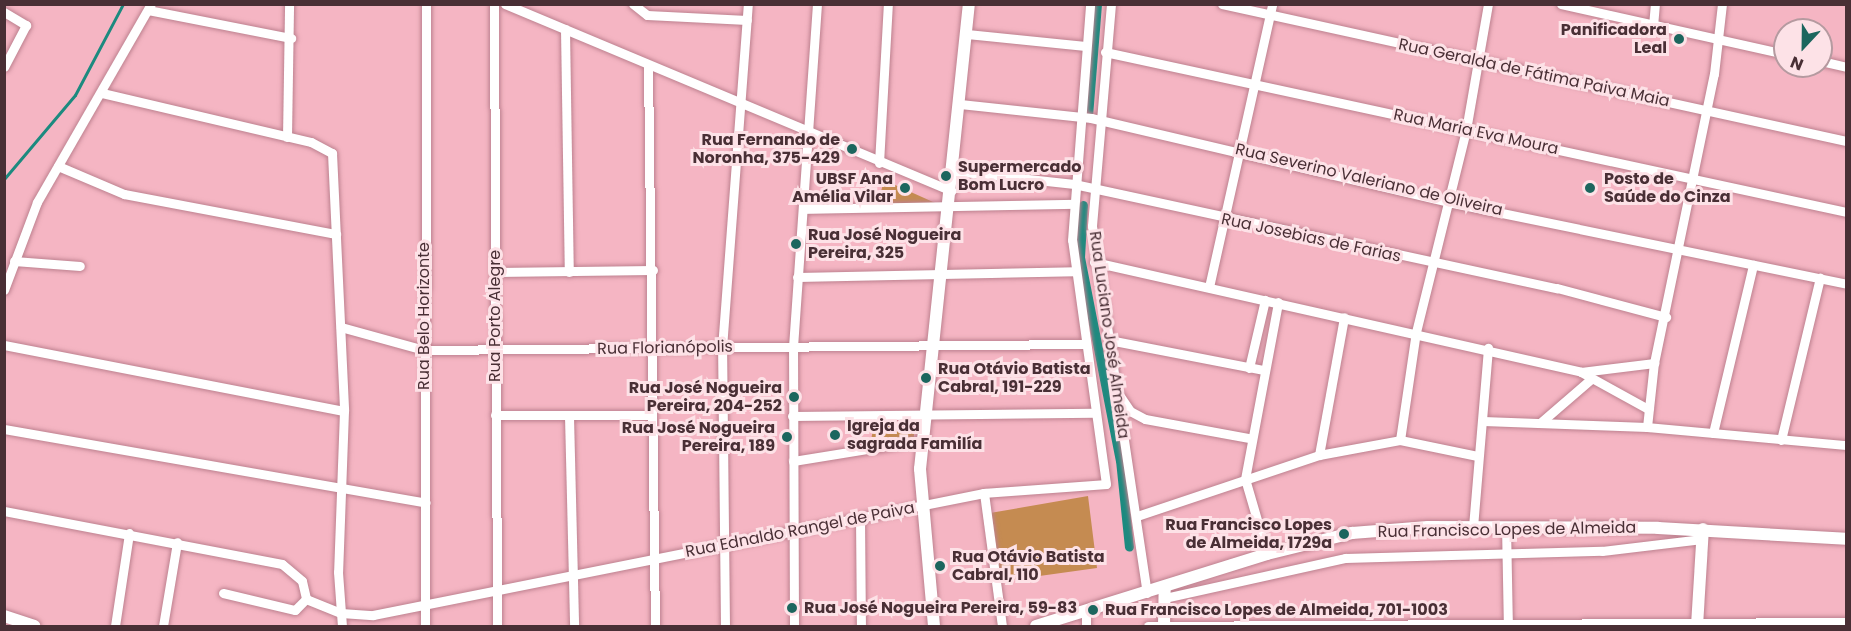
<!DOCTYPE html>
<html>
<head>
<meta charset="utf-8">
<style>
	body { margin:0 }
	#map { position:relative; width:1851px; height:631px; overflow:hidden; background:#f5b5c3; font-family:Poppins,sans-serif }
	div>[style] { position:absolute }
	.green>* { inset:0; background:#c58b51 }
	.stream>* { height:3px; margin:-1.5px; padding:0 1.5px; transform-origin:1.5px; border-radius:1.5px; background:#1c8a7f }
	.canal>* { height:9px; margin:-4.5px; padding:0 4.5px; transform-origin:4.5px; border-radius:4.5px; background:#1c8a7f }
	.roads { filter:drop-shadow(0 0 2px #bd818f) drop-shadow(0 0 2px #bd818f) }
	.street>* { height:9px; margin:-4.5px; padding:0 4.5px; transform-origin:4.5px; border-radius:4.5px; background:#fff }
	.secondary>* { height:12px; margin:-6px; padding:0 6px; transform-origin:6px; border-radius:6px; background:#fff }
	.dots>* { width:16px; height:16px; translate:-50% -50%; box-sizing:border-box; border:3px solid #fde2e7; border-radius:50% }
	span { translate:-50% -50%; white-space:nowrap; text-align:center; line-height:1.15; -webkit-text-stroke:6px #fde2e7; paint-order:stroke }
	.poi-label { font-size:16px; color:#492f35; font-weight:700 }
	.right { translate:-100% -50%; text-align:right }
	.left { translate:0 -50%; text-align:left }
	.street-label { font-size:16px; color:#492f35 }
	.frame { position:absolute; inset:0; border:6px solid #492f35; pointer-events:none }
	.north { position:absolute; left:1773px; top:18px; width:60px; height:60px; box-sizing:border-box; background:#fde2e7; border:2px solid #b59aa0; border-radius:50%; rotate:202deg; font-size:16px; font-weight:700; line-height:24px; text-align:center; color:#492f35 }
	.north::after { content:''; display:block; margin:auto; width:21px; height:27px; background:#1c665e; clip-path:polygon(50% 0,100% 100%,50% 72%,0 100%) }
</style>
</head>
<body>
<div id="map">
	<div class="green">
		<i style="clip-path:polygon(884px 180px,942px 206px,877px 207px)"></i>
		<i style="clip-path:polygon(874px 425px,914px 428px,914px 440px,870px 445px)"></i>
		<i style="clip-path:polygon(1088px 496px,1097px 568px,997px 582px,990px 513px)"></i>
	</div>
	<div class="stream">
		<i style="left:4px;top:179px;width:110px;rotate:-49.8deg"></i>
		<i style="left:75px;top:95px;width:103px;rotate:-62.2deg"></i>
	</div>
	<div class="canal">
		<i style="left:1088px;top:116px;width:112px;rotate:-85.4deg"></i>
		<i style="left:1083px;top:205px;width:52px;rotate:93.3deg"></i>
		<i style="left:1080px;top:257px;width:207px;rotate:78.9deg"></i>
		<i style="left:1120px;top:460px;width:87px;rotate:84.1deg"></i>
	</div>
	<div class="roads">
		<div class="street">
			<i style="left:494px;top:4px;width:622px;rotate:89.72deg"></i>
			<i style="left:505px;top:4px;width:484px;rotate:22.7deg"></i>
			<i style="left:633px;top:4px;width:18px;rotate:38deg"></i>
			<i style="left:647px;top:15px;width:100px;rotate:2.9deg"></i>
			<i style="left:1111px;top:4px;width:223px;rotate:94.9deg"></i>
			<i style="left:1092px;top:226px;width:371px;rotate:81.5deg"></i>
			<i style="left:1222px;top:4px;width:639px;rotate:12.38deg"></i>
			<i style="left:1561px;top:4px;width:230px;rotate:12.6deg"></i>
			<i style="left:148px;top:10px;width:146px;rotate:11.1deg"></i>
			<i style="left:4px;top:12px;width:26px;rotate:31deg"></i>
			<i style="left:26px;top:25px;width:47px;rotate:117.6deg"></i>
			<i style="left:1653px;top:26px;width:22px;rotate:-85deg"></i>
			<i style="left:565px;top:29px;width:243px;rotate:89.1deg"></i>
			<i style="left:967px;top:34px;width:119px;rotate:5.8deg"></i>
			<i style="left:1105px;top:52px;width:758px;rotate:12.18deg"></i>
			<i style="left:1821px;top:61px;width:26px;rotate:13deg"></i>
			<i style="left:648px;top:65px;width:561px;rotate:89.29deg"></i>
			<i style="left:102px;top:93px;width:215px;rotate:13.2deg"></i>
			<i style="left:311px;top:142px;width:24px;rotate:28deg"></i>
			<i style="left:332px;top:153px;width:258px;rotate:87.3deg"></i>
			<i style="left:344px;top:411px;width:161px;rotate:92.1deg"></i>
			<i style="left:338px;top:572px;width:54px;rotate:85.8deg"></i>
			<i style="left:960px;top:104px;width:132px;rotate:6.1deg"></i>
			<i style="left:1091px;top:118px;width:367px;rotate:13.2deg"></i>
			<i style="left:1448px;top:202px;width:406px;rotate:11.6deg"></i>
			<i style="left:287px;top:137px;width:133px;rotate:-89.1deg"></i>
			<i style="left:879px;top:163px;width:159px;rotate:-86.8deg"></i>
			<i style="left:58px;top:166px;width:72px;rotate:23deg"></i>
			<i style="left:124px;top:194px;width:216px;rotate:10.7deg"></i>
			<i style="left:954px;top:171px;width:121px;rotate:6.2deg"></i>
			<i style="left:1074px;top:184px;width:494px;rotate:12.2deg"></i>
			<i style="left:1557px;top:288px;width:113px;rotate:14.9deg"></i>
			<i style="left:803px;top:209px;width:269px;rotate:-1.1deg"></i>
			<i style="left:14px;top:261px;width:66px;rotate:4.3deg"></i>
			<i style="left:1094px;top:262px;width:499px;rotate:12.7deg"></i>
			<i style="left:1581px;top:372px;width:74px;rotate:-7deg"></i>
			<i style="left:496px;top:272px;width:157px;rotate:-0.7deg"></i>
			<i style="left:797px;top:277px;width:278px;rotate:-1.2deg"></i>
			<i style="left:1209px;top:287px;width:290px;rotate:-77.4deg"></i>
			<i style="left:4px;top:290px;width:94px;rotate:-69.4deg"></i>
			<i style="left:37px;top:202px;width:228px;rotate:-60.1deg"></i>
			<i style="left:341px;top:327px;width:86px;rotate:15.5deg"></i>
			<i style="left:424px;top:350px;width:661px;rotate:-0.52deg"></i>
			<i style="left:1109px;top:340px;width:158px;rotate:11deg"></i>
			<i style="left:4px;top:345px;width:346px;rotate:11deg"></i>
			<i style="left:1249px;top:368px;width:70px;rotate:-76.8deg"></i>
			<i style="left:1581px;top:372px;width:77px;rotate:28.9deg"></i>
			<i style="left:1118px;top:393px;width:22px;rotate:56deg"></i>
			<i style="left:1130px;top:411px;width:17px;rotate:28deg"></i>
			<i style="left:1145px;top:419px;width:106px;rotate:10.4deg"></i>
			<i style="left:495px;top:415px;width:157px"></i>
			<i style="left:569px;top:416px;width:210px;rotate:88.6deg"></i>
			<i style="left:792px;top:416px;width:302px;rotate:-0.6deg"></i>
			<i style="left:1483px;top:421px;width:164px;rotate:2.1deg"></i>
			<i style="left:1647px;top:427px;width:200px;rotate:5.2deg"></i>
			<i style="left:1540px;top:423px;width:67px;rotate:-40.8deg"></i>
			<i style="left:1647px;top:427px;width:64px;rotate:-83.8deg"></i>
			<i style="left:1654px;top:363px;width:295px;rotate:-78.3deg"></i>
			<i style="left:1714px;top:74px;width:70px;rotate:-83.5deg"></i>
			<i style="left:4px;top:429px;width:428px;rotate:9.9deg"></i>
			<i style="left:1713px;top:433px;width:173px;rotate:-76.6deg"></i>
			<i style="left:1400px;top:440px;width:109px;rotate:-81.6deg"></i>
			<i style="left:1416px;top:332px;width:208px;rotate:-76.1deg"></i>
			<i style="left:1466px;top:130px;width:128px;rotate:-80.1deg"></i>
			<i style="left:1781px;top:440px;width:167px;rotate:-76.5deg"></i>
			<i style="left:1319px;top:455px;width:140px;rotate:-79.7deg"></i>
			<i style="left:793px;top:461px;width:131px;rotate:-9.2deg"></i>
			<i style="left:984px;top:493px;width:134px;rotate:82.3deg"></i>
			<i style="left:4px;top:511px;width:283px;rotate:10.8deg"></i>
			<i style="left:282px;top:564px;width:26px;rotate:40deg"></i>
			<i style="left:302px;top:581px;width:18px;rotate:77deg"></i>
			<i style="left:1137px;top:516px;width:192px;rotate:-18.5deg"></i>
			<i style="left:1319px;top:455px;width:82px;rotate:-10.5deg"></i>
			<i style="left:1400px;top:440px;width:79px;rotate:11.7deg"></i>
			<i style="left:860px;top:517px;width:109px;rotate:89.5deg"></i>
			<i style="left:1506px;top:526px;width:100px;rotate:88.9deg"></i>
			<i style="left:1473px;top:527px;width:180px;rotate:-85.2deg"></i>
			<i style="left:1267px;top:554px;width:78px;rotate:-106.3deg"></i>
			<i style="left:1245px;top:479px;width:180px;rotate:-79.4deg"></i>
			<i style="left:223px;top:593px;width:74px;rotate:13.3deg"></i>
			<i style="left:295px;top:610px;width:16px;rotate:-45deg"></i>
			<i style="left:1165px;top:598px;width:184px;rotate:-12.5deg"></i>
			<i style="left:1345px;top:558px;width:257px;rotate:-1.6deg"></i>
			<i style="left:1602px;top:551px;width:101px;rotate:-6.8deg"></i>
			<i style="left:306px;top:599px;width:38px;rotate:22deg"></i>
			<i style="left:341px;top:613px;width:32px;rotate:4deg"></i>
			<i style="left:373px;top:615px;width:623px;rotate:-11.29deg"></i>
			<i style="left:984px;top:493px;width:122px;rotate:-4.2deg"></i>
			<i style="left:1106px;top:484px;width:246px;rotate:-97.9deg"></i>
			<i style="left:1072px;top:240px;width:237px;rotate:-85.6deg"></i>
			<i style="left:1086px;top:611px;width:15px;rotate:90deg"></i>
			<i style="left:115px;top:626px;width:94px;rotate:-81.4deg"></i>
			<i style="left:163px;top:626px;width:85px;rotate:-80.5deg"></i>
			<i style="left:425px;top:626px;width:622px;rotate:-89.91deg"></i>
			<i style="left:725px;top:626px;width:278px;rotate:-90.6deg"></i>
			<i style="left:722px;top:348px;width:345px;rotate:-85.7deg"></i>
			<i style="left:794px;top:626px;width:279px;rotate:-90.2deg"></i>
			<i style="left:793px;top:347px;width:344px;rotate:-86deg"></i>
			<i style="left:1148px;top:626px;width:698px;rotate:-0.33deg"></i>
		</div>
		<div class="secondary">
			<i style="left:4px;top:616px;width:32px;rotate:18deg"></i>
			<i style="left:934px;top:626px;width:158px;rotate:-95.1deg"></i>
			<i style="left:920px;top:469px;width:468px;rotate:-84deg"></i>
			<i style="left:1036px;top:626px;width:242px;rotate:-17.3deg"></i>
			<i style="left:1267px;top:554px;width:88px;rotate:-13.9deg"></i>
			<i style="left:1352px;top:533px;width:76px;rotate:-4.5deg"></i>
			<i style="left:1428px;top:527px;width:230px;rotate:0.2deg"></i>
			<i style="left:1658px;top:528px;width:188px;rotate:3.3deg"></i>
			<i style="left:1164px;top:626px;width:39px;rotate:-89deg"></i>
			<i style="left:1697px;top:626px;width:97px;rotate:-86.5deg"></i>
		</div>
	</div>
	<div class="dots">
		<i style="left:1679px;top:39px;background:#1c665e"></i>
		<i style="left:852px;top:149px;background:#1c665e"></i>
		<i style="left:946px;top:176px;background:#1c665e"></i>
		<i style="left:905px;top:188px;background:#1c665e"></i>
		<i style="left:1590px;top:188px;background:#1c665e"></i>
		<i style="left:796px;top:244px;background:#1c665e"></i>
		<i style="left:926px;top:378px;background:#1c665e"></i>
		<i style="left:794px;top:397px;background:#1c665e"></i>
		<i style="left:835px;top:435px;background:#1c665e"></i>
		<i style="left:787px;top:437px;background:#1c665e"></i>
		<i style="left:1344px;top:534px;background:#1c665e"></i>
		<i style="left:940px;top:566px;background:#1c665e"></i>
		<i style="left:792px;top:608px;background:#1c665e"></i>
		<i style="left:1093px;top:610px;background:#1c665e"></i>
	</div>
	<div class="poi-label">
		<span class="right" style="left:1667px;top:39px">Panificadora<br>Leal</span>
		<span class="right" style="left:840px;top:149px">Rua Fernando de<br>Noronha, 375-429</span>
		<span class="left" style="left:958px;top:176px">Supermercado<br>Bom Lucro</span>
		<span class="right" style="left:893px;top:188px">UBSF Ana<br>Amélia Vilar</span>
		<span class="left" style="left:1604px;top:188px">Posto de<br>Saúde do Cinza</span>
		<span class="left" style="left:808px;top:244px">Rua José Nogueira<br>Pereira, 325</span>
		<span class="left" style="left:938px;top:378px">Rua Otávio Batista<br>Cabral, 191-229</span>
		<span class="right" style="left:782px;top:397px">Rua José Nogueira<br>Pereira, 204-252</span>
		<span class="left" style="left:847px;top:435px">Igreja da<br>sagrada Familía</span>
		<span class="right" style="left:775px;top:437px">Rua José Nogueira<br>Pereira, 189</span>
		<span class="right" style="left:1332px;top:534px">Rua Francisco Lopes<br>de Almeida, 1729a</span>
		<span class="left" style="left:952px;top:566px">Rua Otávio Batista<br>Cabral, 110</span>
		<span class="left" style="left:804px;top:608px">Rua José Nogueira Pereira, 59-83</span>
		<span class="left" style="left:1105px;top:610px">Rua Francisco Lopes de Almeida, 701-1003</span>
	</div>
	<div class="street-label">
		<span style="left:1534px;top:73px;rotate:12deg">Rua Geralda de Fátima Paiva Maia</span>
		<span style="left:1476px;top:132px;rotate:12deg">Rua Maria Eva Moura</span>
		<span style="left:1369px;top:180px;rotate:13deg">Rua Severino Valeriano de Oliveira</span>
		<span style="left:1311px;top:238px;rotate:12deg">Rua Josebias de Farias</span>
		<span style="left:424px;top:316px;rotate:-90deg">Rua Belo Horizonte</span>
		<span style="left:495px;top:316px;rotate:-90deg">Rua Porto Alegre</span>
		<span style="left:1109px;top:335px;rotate:82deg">Rua Luciano José Almeida</span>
		<span style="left:665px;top:348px;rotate:-1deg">Rua Florianópolis</span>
		<span style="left:800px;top:530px;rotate:-11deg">Rua Ednaldo Rangel de Paiva</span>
		<span style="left:1507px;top:530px;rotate:-1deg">Rua Francisco Lopes de Almeida</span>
	</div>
	<div class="frame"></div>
	<div class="north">N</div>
</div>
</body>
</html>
